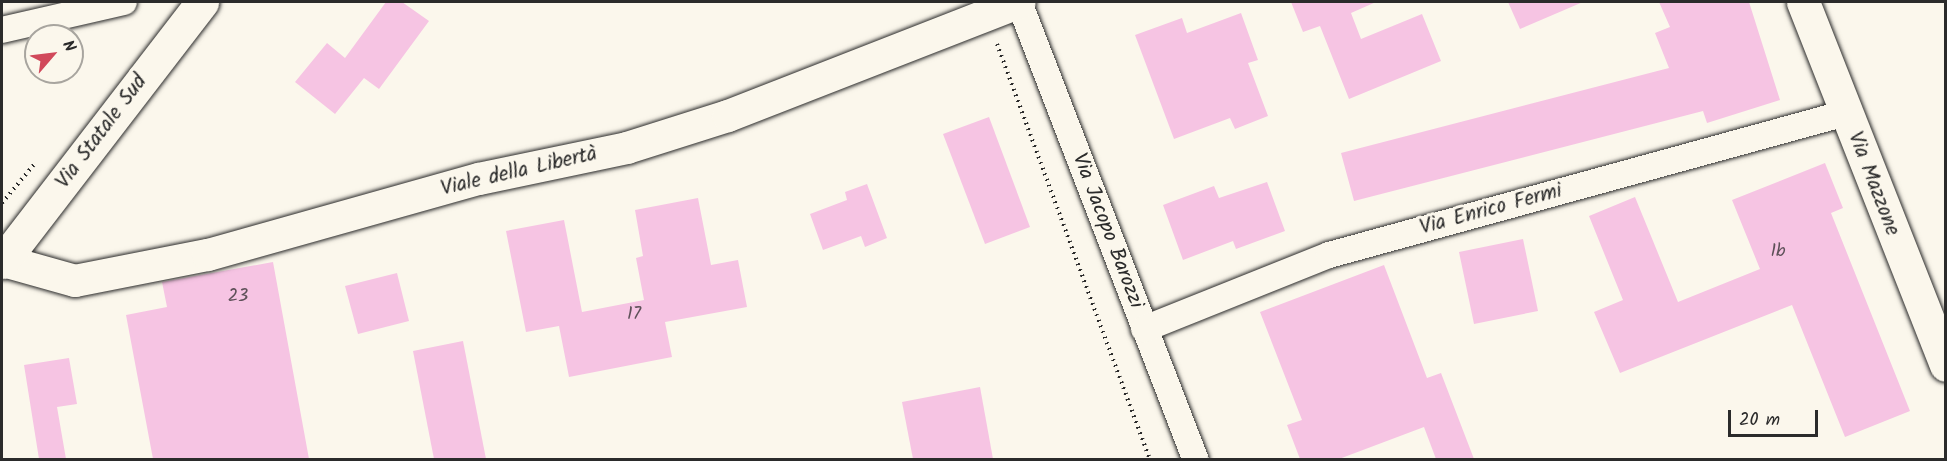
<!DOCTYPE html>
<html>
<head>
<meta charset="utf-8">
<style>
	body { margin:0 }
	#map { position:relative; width:1947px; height:461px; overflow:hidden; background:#fbf7ec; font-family:Kalam,sans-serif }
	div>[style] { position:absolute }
	.building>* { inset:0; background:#f6c4e3 }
	.path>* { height:4px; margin-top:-2px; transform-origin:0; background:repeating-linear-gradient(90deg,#2b2b2b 0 1.5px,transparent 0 6px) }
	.roads { filter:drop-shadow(0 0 2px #2b2b2b) drop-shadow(0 0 2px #2b2b2b) }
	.minor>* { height:26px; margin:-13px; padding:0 13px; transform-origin:13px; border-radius:13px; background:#fbf7ec }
	.tertiary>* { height:32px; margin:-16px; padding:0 16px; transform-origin:16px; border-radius:16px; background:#fbf7ec }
	.secondary>* { height:33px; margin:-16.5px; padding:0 16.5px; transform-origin:16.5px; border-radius:16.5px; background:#fbf7ec }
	span { translate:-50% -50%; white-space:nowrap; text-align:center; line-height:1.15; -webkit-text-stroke:6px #fbf7ec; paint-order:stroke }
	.number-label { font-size:18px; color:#5e5159 }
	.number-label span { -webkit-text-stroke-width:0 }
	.street-label { font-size:21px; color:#2b2b2b }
	.frame { position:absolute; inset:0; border:3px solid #2b2b2b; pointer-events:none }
	.north { position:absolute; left:24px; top:24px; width:60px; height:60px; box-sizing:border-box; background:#fbf7ec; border:2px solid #a8a59f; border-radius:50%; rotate:62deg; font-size:16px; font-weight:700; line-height:24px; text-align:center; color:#2b2b2b }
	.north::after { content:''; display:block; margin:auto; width:21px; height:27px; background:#d1495b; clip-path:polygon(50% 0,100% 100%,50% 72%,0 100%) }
	.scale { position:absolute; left:1728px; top:410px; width:90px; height:27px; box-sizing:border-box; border:3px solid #2b2b2b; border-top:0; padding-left:8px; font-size:18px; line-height:21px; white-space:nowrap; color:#2b2b2b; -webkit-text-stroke:4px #fbf7ec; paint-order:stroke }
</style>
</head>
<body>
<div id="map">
	<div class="building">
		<i style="clip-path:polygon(386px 2px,402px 2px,429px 21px,379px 89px,364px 78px,335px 114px,295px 82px,327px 43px,345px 58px)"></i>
		<i style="clip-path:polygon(1291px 2px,1376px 2px,1351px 13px,1361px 39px,1422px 14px,1441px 61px,1349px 99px,1320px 26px,1303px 32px)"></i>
		<i style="clip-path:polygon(1508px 2px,1583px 2px,1520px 29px)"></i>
		<i style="clip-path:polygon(1659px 2px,1749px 2px,1780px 100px,1707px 123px,1703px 111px,1354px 201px,1341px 153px,1669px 68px,1655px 33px,1670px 27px)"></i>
		<i style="clip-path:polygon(1241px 13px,1258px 60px,1248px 63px,1268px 116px,1235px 129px,1230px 118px,1174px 139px,1135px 35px,1182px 18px,1187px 33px)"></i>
		<i style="clip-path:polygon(989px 117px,1030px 227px,985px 244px,943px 134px)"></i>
		<i style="clip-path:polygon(1825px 163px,1843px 208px,1831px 213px,1910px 411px,1845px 437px,1792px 305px,1620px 373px,1594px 312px,1623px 300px,1589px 216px,1635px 197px,1678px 302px,1760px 269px,1732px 200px)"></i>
		<i style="clip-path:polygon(1267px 182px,1285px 231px,1236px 249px,1233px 241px,1183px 260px,1163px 205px,1214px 186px,1219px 198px)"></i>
		<i style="clip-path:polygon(867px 184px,887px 238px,865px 247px,861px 236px,823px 250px,810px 214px,847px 200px,845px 192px)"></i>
		<i style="clip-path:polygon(698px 198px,711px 265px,738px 260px,747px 307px,665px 322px,672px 357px,569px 377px,559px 326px,526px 332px,506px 231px,564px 220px,582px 312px,644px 300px,636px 258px,643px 256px,635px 210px)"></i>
		<i style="clip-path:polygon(1523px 239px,1538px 311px,1474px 324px,1459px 252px)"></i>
		<i style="clip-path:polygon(273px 262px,309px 459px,153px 459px,126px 315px,167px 307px,162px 282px)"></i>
		<i style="clip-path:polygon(1384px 265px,1427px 378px,1441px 373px,1474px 459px,1436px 459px,1424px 427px,1339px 459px,1300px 459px,1287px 425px,1302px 420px,1260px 312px)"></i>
		<i style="clip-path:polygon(397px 273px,409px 321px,358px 334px,345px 286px)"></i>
		<i style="clip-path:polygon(463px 341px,486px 459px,434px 459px,413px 351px)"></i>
		<i style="clip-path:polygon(69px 358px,77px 404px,57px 407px,66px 459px,39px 459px,24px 365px)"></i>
		<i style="clip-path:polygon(980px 387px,993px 459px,913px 459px,902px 402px)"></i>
	</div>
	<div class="path">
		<i style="left:997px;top:44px;width:443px;rotate:69.8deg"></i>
		<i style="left:2px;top:203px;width:53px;rotate:-50.3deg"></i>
	</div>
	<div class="roads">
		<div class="minor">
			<i style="left:1019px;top:2px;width:491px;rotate:68.9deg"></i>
			<i style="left:2px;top:30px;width:125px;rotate:-12.9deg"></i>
			<i style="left:1144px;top:329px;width:199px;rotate:-21.8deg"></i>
			<i style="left:1329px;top:255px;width:536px;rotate:-15.36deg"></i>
		</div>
		<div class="tertiary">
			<i style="left:4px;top:261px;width:74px;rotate:15.7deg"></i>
			<i style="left:75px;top:281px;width:136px;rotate:-11.1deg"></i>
			<i style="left:208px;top:255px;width:281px;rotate:-15.7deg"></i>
			<i style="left:479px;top:179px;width:151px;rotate:-11.8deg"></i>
			<i style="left:627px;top:148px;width:106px;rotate:-17.6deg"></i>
			<i style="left:728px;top:116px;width:313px;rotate:-21.3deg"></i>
		</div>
		<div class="secondary">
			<i style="left:1803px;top:2px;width:390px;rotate:68.5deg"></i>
			<i style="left:2px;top:262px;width:328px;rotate:-52.4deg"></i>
		</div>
	</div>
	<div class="number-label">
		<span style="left:1778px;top:252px">1b</span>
		<span style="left:238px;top:297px">23</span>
		<span style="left:634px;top:315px">17</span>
	</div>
	<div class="street-label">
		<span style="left:102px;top:132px;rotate:-53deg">Via Statale Sud</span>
		<span style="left:519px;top:172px;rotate:-13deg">Viale della Libertà</span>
		<span style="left:1873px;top:184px;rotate:69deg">Via Mazzone</span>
		<span style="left:1491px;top:210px;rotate:-15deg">Via Enrico Fermi</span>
		<span style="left:1107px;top:231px;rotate:69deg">Via Jacopo Barozzi</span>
	</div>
	<div class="frame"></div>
	<div class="north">N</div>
	<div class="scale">20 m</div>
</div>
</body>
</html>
